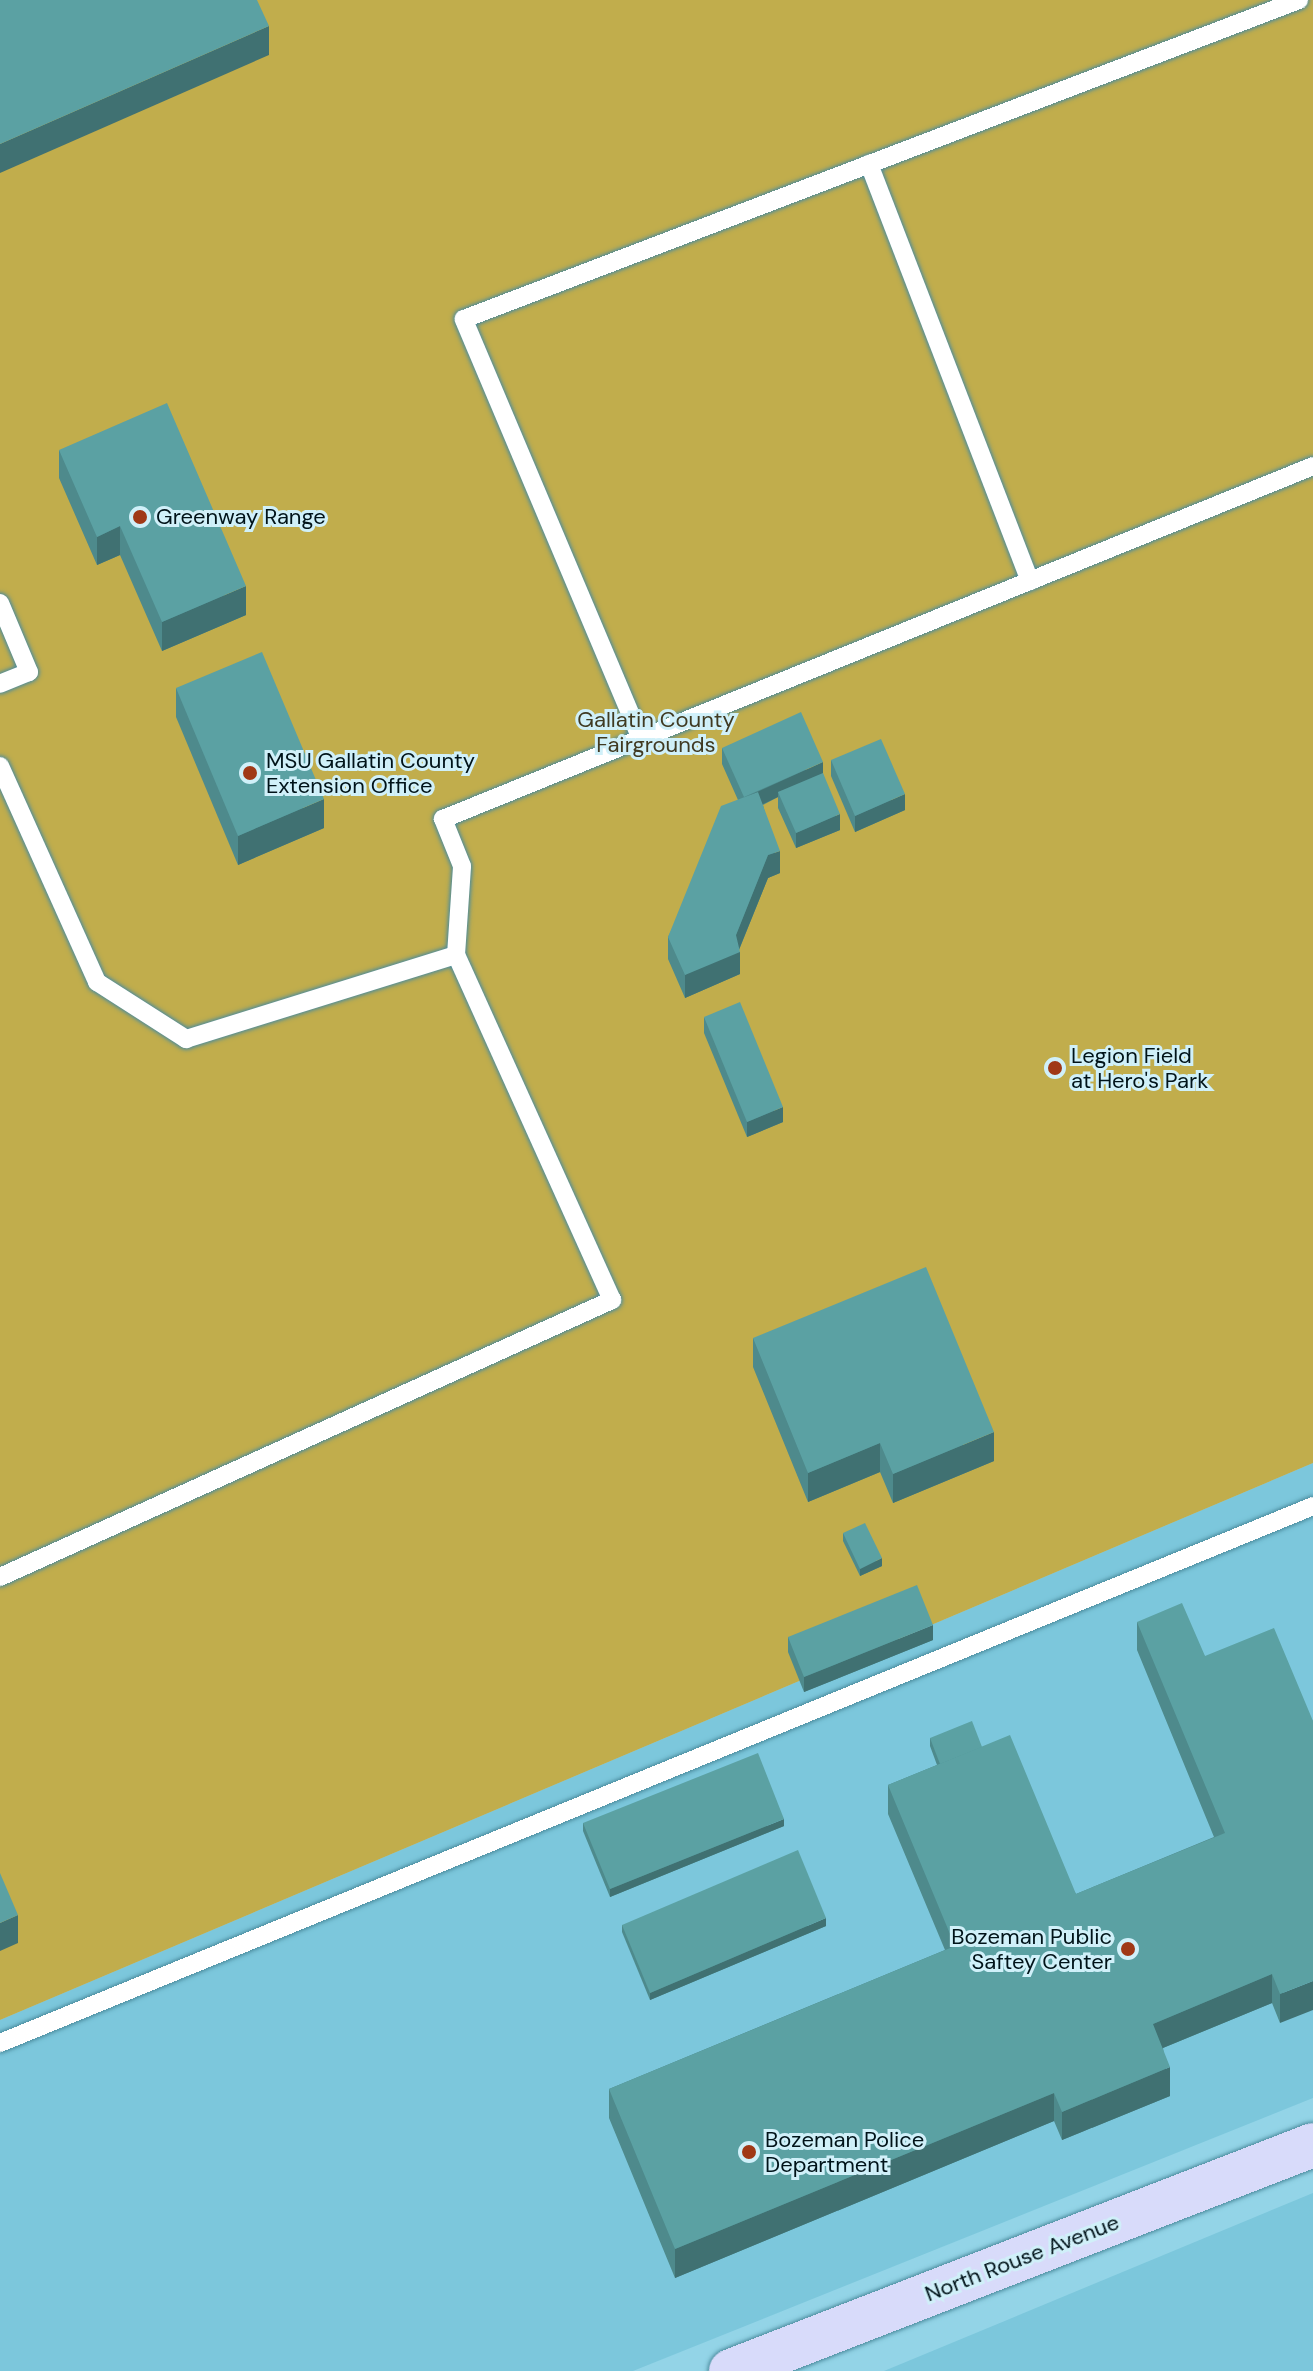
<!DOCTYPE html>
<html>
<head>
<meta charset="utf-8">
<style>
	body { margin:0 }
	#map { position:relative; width:1313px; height:2371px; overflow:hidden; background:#93d4e7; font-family:"DM Sans",sans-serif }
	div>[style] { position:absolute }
	.built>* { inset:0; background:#7cc7dc }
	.green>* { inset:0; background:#c1ad4c }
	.roads { filter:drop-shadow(0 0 2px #4b8b9d) drop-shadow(0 0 2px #4b8b9d) }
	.service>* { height:18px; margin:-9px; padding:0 9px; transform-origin:9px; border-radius:9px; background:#fff }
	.secondary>* { height:44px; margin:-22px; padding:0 22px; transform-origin:22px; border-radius:22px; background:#d8dbfa }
	.wall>* { inset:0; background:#4e8a8c }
	.shaded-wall>* { inset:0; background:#407172 }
	.building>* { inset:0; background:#5ba1a3 }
	.dots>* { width:22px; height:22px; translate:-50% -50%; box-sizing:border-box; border:4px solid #d0f0f9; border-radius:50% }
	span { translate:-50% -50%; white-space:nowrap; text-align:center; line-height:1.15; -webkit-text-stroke:6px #d0f0f9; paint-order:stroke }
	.poi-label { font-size:22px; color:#001319 }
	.left { translate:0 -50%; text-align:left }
	.right { translate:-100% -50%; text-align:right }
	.park-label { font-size:22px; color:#403a22 }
	.street-label { font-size:22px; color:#001319 }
</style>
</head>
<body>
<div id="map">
	<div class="built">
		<i style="clip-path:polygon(1313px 1463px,1313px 2098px,633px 2371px,0 2371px,0 2020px)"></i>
		<i style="clip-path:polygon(1313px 2193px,1313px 2371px,884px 2371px)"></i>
	</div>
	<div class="green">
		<i style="clip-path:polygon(0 0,1313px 0,1313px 1463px,0 2020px)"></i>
	</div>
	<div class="roads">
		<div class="service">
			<i style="left:869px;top:164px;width:447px;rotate:68.9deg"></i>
			<i style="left:0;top:603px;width:75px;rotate:67.2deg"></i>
			<i style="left:29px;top:672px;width:31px;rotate:158deg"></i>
			<i style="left:641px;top:739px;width:456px;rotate:-112.9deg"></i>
			<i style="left:464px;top:319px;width:894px;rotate:-20.91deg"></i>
			<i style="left:0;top:766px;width:237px;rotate:65.8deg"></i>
			<i style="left:97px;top:982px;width:106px;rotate:32.6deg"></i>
			<i style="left:186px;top:1039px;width:283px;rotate:-17.3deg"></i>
			<i style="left:456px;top:955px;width:89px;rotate:-86.1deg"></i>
			<i style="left:462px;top:866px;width:51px;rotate:-112deg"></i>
			<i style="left:443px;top:819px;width:939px;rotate:-22.08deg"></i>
			<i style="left:0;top:1577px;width:672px;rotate:-24.35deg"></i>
			<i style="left:612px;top:1300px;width:379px;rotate:-114.3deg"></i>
			<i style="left:0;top:2043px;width:1419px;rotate:-22.24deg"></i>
		</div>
		<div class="secondary">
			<i style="left:731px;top:2371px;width:624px;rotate:-21.22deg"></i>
		</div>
	</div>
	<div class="wall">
		<i style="clip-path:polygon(59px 450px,246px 615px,162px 651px,120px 555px,97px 565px,59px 478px)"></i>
		<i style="clip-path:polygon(176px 688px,324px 828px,238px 865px,176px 717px)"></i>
		<i style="clip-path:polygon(722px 748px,823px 774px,840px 830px,796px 848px,778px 808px,778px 797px,763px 805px,780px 873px,768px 878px,739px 950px,740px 974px,685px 998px,668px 959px,668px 937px,738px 800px,722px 764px)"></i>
		<i style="clip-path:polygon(831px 760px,905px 810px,855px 832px,831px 776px)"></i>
		<i style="clip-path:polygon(704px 1017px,783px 1122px,747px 1137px,704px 1033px)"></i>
		<i style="clip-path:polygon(753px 1338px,994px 1461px,893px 1503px,880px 1472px,808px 1502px,753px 1367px)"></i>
		<i style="clip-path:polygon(843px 1533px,882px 1566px,860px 1576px,843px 1541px)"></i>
		<i style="clip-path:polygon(1137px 1622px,1205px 1656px,1313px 1721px,1280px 2023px,1272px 2003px,1163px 2048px,1170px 2096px,1062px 2140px,1054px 2121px,675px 2278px,609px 2118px,609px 2089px,945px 1950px,888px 1814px,888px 1785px,937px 1765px,930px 1746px,930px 1738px,982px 1747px,1076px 1894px,1214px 1837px,1137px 1650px)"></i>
		<i style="clip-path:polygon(788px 1637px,933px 1640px,804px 1692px,788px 1652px)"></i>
		<i style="clip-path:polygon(583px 1823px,784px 1826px,610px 1897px,583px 1831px)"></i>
		<i style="clip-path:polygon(622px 1925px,826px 1926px,650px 2000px,622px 1932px)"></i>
	</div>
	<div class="shaded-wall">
		<i style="clip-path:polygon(269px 26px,269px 55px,0 173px,0 144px)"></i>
		<i style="clip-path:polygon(120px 526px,120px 555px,97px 565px,97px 537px)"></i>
		<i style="clip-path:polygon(246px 586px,246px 615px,162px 651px,162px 622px)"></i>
		<i style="clip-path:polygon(823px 762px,823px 777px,778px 792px,778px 797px,744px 813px,744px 798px)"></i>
		<i style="clip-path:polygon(905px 794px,905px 810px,855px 832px,855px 816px)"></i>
		<i style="clip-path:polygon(324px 799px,324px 828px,238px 865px,238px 836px)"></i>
		<i style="clip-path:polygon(840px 814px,840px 830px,796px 848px,796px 833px)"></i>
		<i style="clip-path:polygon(780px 851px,780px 873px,768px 878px,738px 952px,740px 952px,740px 974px,685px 998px,685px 975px,736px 935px,768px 855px)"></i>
		<i style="clip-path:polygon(783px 1107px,783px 1122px,747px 1137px,747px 1122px)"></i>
		<i style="clip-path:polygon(994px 1432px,994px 1461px,893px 1503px,893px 1474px)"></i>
		<i style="clip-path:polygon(880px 1443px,880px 1472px,808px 1502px,808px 1473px)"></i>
		<i style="clip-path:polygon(882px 1558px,882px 1566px,860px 1576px,860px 1569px)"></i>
		<i style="clip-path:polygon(933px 1625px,933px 1640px,804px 1692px,804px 1677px)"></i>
		<i style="clip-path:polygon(784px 1819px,784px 1826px,610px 1897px,610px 1889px)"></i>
		<i style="clip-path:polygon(18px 1915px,18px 1943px,0 1951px,0 1923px)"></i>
		<i style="clip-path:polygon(826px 1918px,826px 1926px,650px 2000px,650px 1993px)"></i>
		<i style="clip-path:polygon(1272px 1974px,1272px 2003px,1153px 2052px,1153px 2024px)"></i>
		<i style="clip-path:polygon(1313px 1981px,1313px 2010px,1280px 2023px,1280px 1994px)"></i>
		<i style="clip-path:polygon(1170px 2067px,1170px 2096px,1062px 2140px,1062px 2112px)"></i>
		<i style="clip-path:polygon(1054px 2093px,1054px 2121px,675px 2278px,675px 2249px)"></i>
	</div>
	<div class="building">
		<i style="clip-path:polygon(0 0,257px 0,269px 26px,0 144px)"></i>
		<i style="clip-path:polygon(167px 403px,246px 586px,162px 622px,120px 526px,97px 537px,59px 450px)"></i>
		<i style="clip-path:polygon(262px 652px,324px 799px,238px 836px,176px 688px)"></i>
		<i style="clip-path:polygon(801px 712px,823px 762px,744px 797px,722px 748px)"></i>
		<i style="clip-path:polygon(881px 739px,905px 794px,855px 816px,831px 760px)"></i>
		<i style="clip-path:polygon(823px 773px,840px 814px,796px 833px,778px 792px)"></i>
		<i style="clip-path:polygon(758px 792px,780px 851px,768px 855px,736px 935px,740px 952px,685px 975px,668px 937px,721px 806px)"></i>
		<i style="clip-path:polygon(740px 1002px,783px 1107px,747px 1122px,704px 1017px)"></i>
		<i style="clip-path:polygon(926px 1267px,994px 1432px,893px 1474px,880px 1443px,808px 1473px,753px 1338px)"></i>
		<i style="clip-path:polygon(865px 1523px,882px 1558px,860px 1569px,843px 1533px)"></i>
		<i style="clip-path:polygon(917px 1585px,933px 1625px,804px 1677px,788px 1637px)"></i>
		<i style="clip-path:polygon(1182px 1603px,1205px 1656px,1274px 1628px,1313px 1721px,1313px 1981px,1280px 1994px,1272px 1974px,1153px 2024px,1170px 2067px,1062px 2112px,1054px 2093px,675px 2249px,609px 2089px,955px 1946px,888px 1785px,1010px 1735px,1076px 1894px,1225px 1833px,1137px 1622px)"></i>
		<i style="clip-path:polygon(972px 1721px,982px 1747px,940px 1764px,930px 1738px)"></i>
		<i style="clip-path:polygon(758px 1753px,784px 1819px,610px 1889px,583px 1823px)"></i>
		<i style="clip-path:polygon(798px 1850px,826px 1918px,650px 1993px,622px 1925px)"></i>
		<i style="clip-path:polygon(0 1873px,18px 1915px,0 1923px)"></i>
	</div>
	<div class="dots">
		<i style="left:140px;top:517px;background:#a03917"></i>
		<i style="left:250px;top:773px;background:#a03917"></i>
		<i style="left:1055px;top:1068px;background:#a03917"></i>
		<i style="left:1128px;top:1949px;background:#a03917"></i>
		<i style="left:749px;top:2152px;background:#a03917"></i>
	</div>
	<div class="poi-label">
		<span class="left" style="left:156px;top:517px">Greenway Range</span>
		<span class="left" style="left:266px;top:773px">MSU Gallatin County<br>Extension Office</span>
		<span class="left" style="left:1071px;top:1068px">Legion Field<br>at Hero's Park</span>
		<span class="right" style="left:1112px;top:1949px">Bozeman Public<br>Saftey Center</span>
		<span class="left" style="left:765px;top:2152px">Bozeman Police<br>Department</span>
	</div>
	<div class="park-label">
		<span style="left:656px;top:732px">Gallatin County<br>Fairgrounds</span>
	</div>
	<div class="street-label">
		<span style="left:1022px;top:2258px;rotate:-21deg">North Rouse Avenue</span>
	</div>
</div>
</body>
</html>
